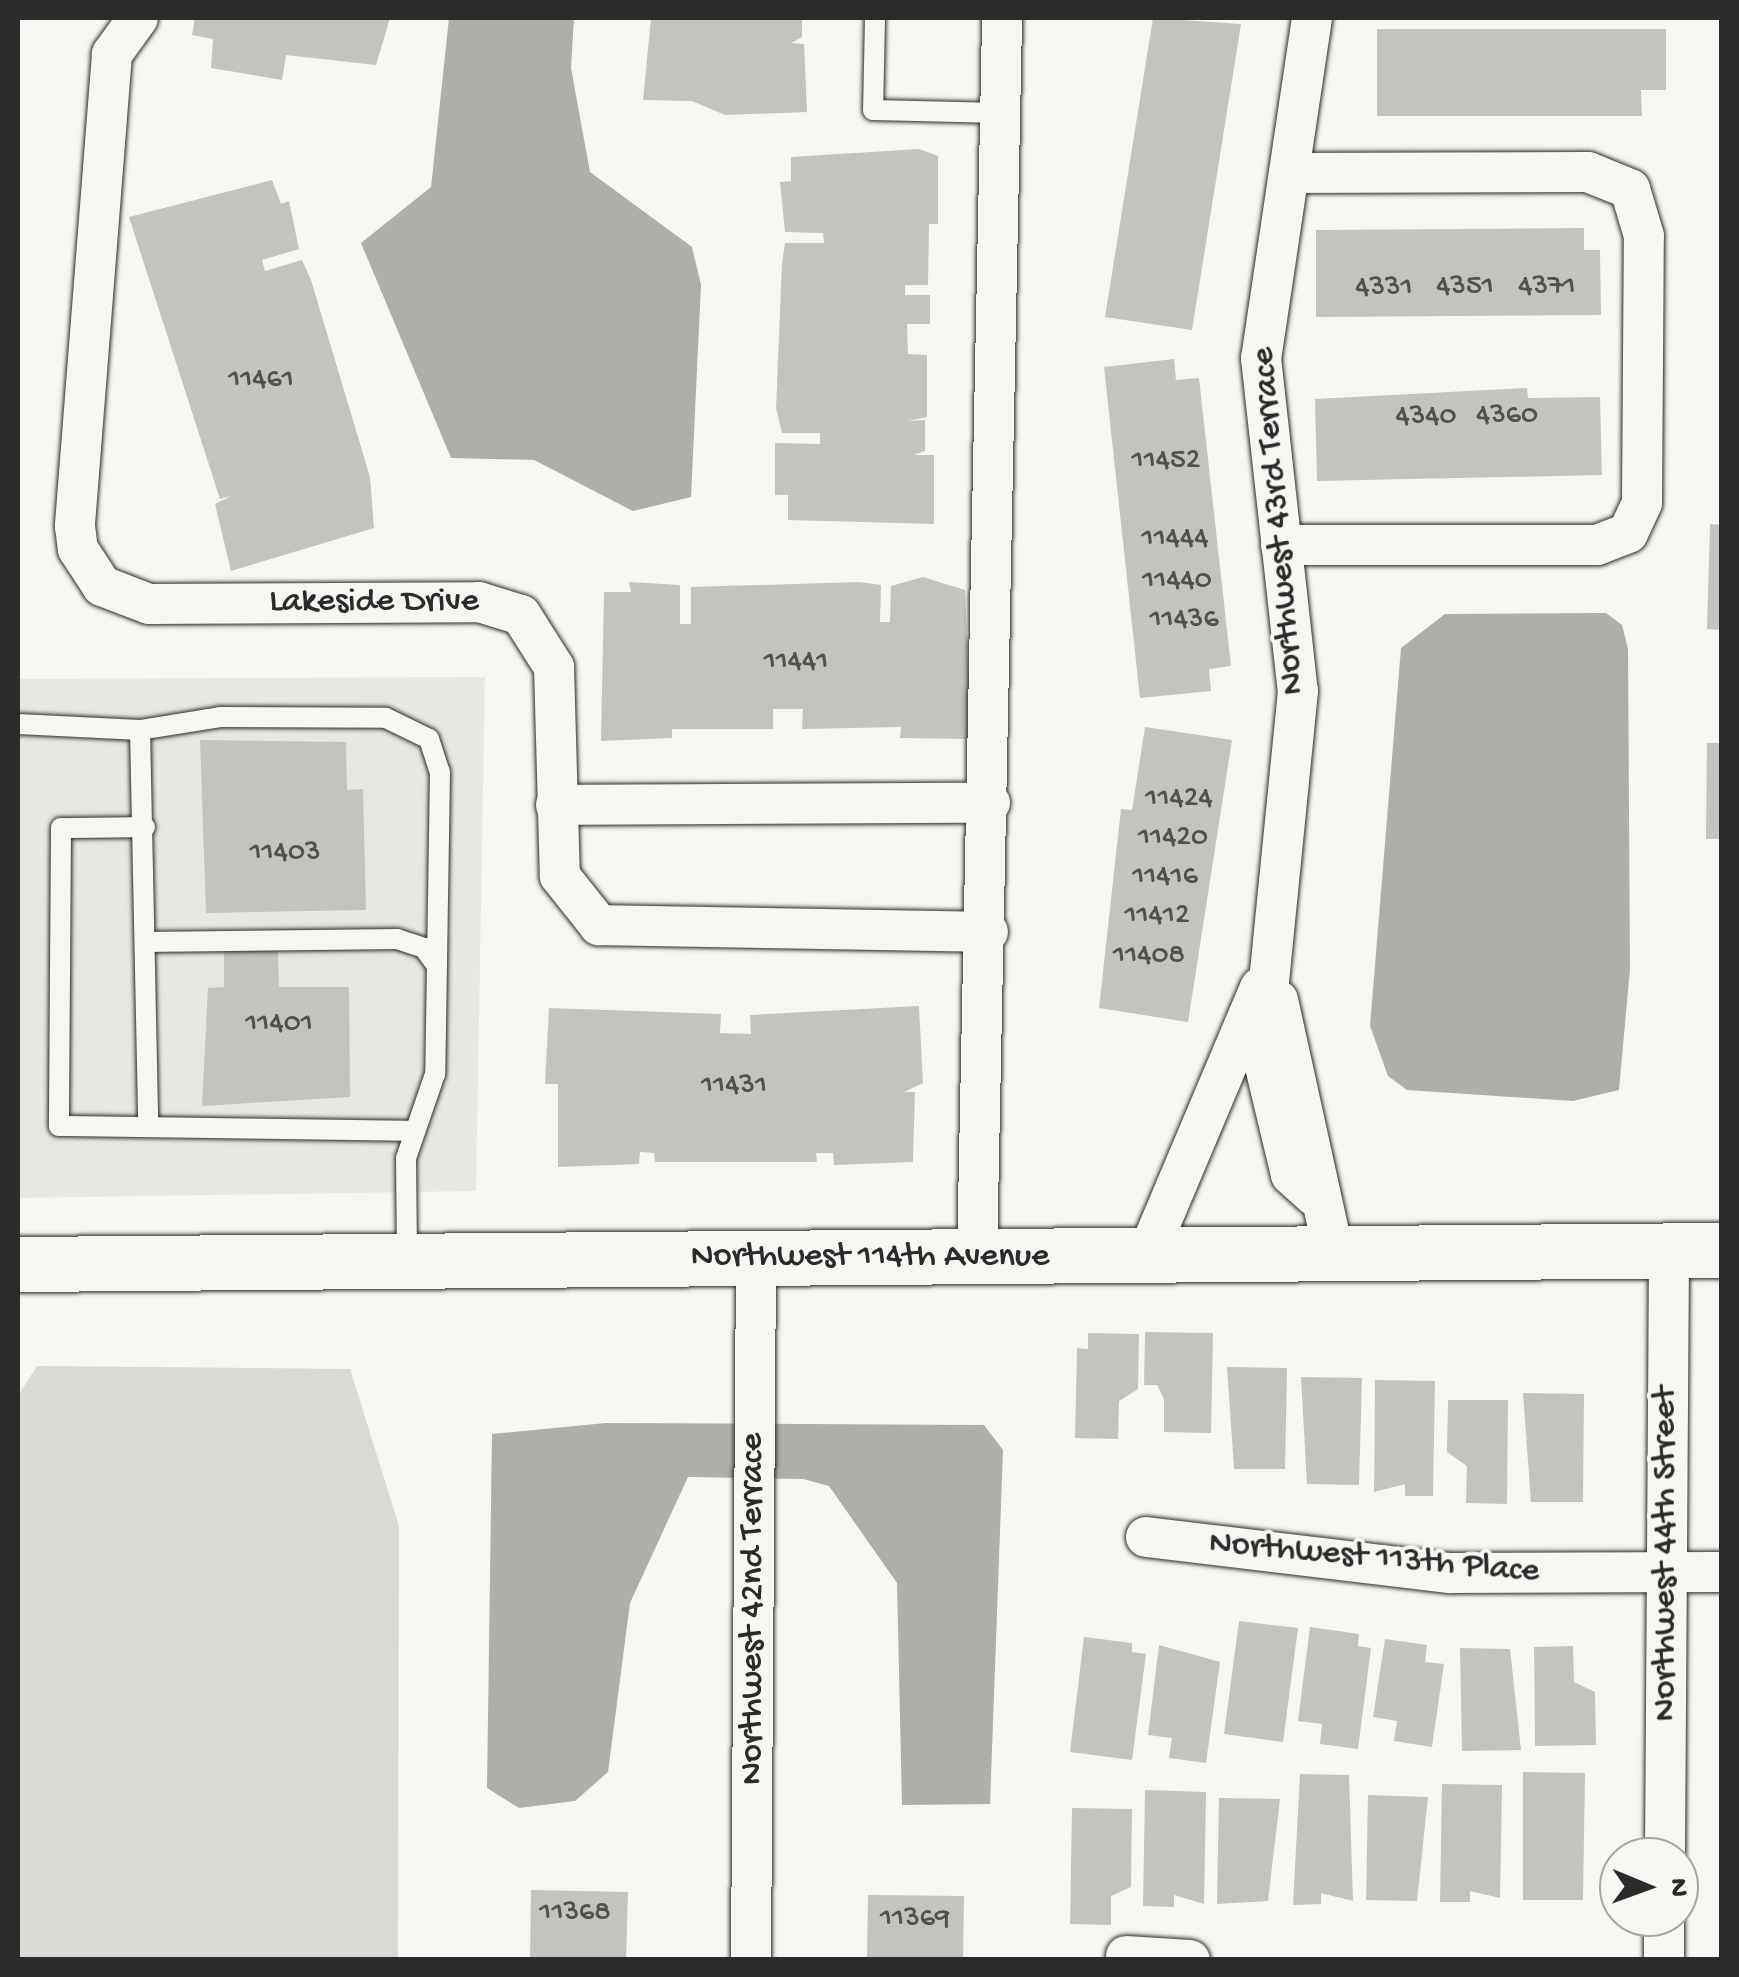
<!DOCTYPE html>
<html>
<head>
<meta charset="utf-8">
<style>
	body { margin:0 }
	#map { position:relative; width:1739px; height:1977px; overflow:hidden; background:#f6f6f2; font-family:"Gochi Hand",sans-serif }
	div>[style] { position:absolute }
	.built>* { inset:0; background:#e7e7e3 }
	.green>* { inset:0; background:#d9d9d5 }
	.water>* { inset:0; background:#aeaeab }
	.building>* { inset:0; background:#c3c3c0 }
	.roads { filter:drop-shadow(0 0 2px #2b2b2b) drop-shadow(0 0 2px #2b2b2b) }
	.lane>* { height:20px; margin:-10px; padding:0 10px; transform-origin:10px; border-radius:10px; background:#f6f6f2 }
	.street>* { height:40px; margin:-20px; padding:0 20px; transform-origin:20px; border-radius:20px; background:#f6f6f2 }
	.secondary>* { height:55px; margin:-27.5px; padding:0 27.5px; transform-origin:27.5px; border-radius:27.5px; background:#f6f6f2 }
	span { translate:-50% -50%; white-space:nowrap; text-align:center; line-height:1.15; -webkit-text-stroke:8px #f6f6f2; paint-order:stroke }
	.number-label { font-size:30px; color:#515150 }
	.number-label span { -webkit-text-stroke-width:0 }
	.street-label { font-size:35px; color:#2b2b2b }
	.frame { position:absolute; inset:0; border:20px solid #2b2b2b; pointer-events:none }
	.north { position:absolute; left:1599px; top:1837px; width:100px; height:100px; box-sizing:border-box; background:#f6f6f2; border:2px solid #a5a5a2; border-radius:50%; rotate:91deg; font-size:28px; font-weight:700; line-height:40px; text-align:center; color:#2b2b2b }
	.north::after { content:''; display:block; margin:auto; width:35px; height:45px; background:#2b2b2b; clip-path:polygon(50% 0,100% 100%,50% 72%,0 100%) }
</style>
</head>
<body>
<div id="map">
	<div class="built">
		<i style="clip-path:polygon(485px 677px,476px 1191px,18px 1198px,18px 679px)"></i>
	</div>
	<div class="green">
		<i style="clip-path:polygon(37px 1366px,350px 1369px,399px 1526px,398px 1959px,18px 1959px,18px 1396px)"></i>
	</div>
	<div class="water">
		<i style="clip-path:polygon(449px 18px,574px 18px,571px 68px,590px 172px,692px 247px,701px 285px,691px 497px,633px 511px,534px 460px,451px 458px,361px 243px,431px 187px)"></i>
		<i style="clip-path:polygon(1606px 613px,1622px 625px,1628px 649px,1630px 969px,1619px 1090px,1573px 1101px,1407px 1090px,1388px 1076px,1370px 1026px,1401px 648px,1445px 614px)"></i>
		<i style="clip-path:polygon(606px 1423px,984px 1425px,1003px 1450px,990px 1804px,902px 1805px,897px 1583px,829px 1486px,803px 1479px,688px 1477px,630px 1603px,608px 1772px,575px 1801px,519px 1808px,487px 1788px,492px 1434px)"></i>
	</div>
	<div class="building">
		<i style="clip-path:polygon(195px 18px,390px 18px,376px 65px,286px 55px,282px 80px,211px 68px,213px 39px,192px 35px)"></i>
		<i style="clip-path:polygon(651px 18px,802px 18px,802px 37px,791px 43px,804px 44px,807px 112px,725px 115px,692px 101px,643px 100px)"></i>
		<i style="clip-path:polygon(1153px 18px,1241px 24px,1192px 330px,1105px 317px)"></i>
		<i style="clip-path:polygon(1377px 29px,1666px 29px,1666px 90px,1641px 90px,1642px 116px,1377px 116px)"></i>
		<i style="clip-path:polygon(919px 149px,938px 156px,938px 224px,929px 224px,928px 285px,905px 285px,905px 295px,930px 295px,930px 324px,907px 324px,908px 354px,927px 355px,927px 417px,908px 421px,925px 420px,925px 451px,914px 455px,934px 455px,934px 524px,788px 520px,788px 495px,775px 495px,775px 443px,820px 444px,820px 433px,782px 433px,776px 408px,782px 263px,785px 243px,824px 243px,823px 233px,785px 232px,780px 182px,791px 181px,791px 157px)"></i>
		<i style="clip-path:polygon(272px 180px,281px 204px,289px 201px,299px 249px,262px 260px,265px 271px,302px 260px,311px 280px,370px 477px,374px 528px,231px 571px,215px 504px,231px 496px,220px 499px,129px 217px)"></i>
		<i style="clip-path:polygon(1584px 228px,1584px 250px,1600px 250px,1601px 315px,1316px 317px,1316px 230px)"></i>
		<i style="clip-path:polygon(1174px 359px,1176px 380px,1199px 378px,1231px 666px,1209px 669px,1211px 691px,1140px 698px,1104px 367px)"></i>
		<i style="clip-path:polygon(1527px 388px,1528px 398px,1600px 397px,1602px 475px,1317px 481px,1315px 399px)"></i>
		<i style="clip-path:polygon(1710px 524px,1722px 525px,1722px 630px,1707px 629px)"></i>
		<i style="clip-path:polygon(923px 577px,965px 590px,971px 739px,900px 738px,901px 727px,802px 729px,803px 709px,773px 709px,773px 729px,672px 729px,672px 738px,601px 741px,604px 592px,631px 592px,629px 582px,680px 585px,680px 624px,691px 624px,691px 587px,859px 582px,881px 585px,880px 622px,890px 622px,891px 586px)"></i>
		<i style="clip-path:polygon(1145px 727px,1232px 740px,1188px 1022px,1099px 1008px,1121px 809px,1132px 810px)"></i>
		<i style="clip-path:polygon(200px 740px,346px 742px,347px 790px,363px 789px,366px 910px,206px 913px)"></i>
		<i style="clip-path:polygon(1707px 743px,1722px 743px,1722px 839px,1706px 839px)"></i>
		<i style="clip-path:polygon(224px 951px,278px 951px,279px 987px,349px 987px,350px 1097px,202px 1106px,208px 988px,224px 987px)"></i>
		<i style="clip-path:polygon(919px 1006px,923px 1083px,904px 1092px,915px 1092px,913px 1162px,834px 1165px,833px 1153px,816px 1153px,817px 1162px,655px 1162px,654px 1153px,640px 1152px,639px 1164px,558px 1167px,558px 1084px,545px 1084px,549px 1008px,721px 1014px,720px 1033px,751px 1034px,750px 1015px)"></i>
		<i style="clip-path:polygon(1145px 1332px,1213px 1333px,1211px 1433px,1164px 1432px,1164px 1399px,1157px 1385px,1144px 1385px)"></i>
		<i style="clip-path:polygon(1088px 1333px,1139px 1334px,1138px 1389px,1119px 1401px,1118px 1439px,1075px 1438px,1077px 1348px,1088px 1349px)"></i>
		<i style="clip-path:polygon(1227px 1367px,1287px 1368px,1285px 1469px,1234px 1469px)"></i>
		<i style="clip-path:polygon(1301px 1377px,1362px 1378px,1359px 1485px,1307px 1484px)"></i>
		<i style="clip-path:polygon(1375px 1380px,1435px 1381px,1433px 1496px,1405px 1496px,1405px 1484px,1374px 1492px)"></i>
		<i style="clip-path:polygon(1523px 1393px,1584px 1394px,1583px 1502px,1531px 1502px)"></i>
		<i style="clip-path:polygon(1448px 1400px,1508px 1400px,1507px 1504px,1466px 1503px,1467px 1466px,1447px 1452px)"></i>
		<i style="clip-path:polygon(1239px 1621px,1298px 1628px,1283px 1742px,1224px 1734px)"></i>
		<i style="clip-path:polygon(1310px 1627px,1359px 1634px,1358px 1646px,1371px 1648px,1358px 1749px,1320px 1744px,1322px 1724px,1298px 1721px)"></i>
		<i style="clip-path:polygon(1084px 1637px,1132px 1643px,1132px 1652px,1146px 1654px,1132px 1760px,1070px 1752px)"></i>
		<i style="clip-path:polygon(1385px 1639px,1427px 1645px,1425px 1662px,1444px 1664px,1432px 1747px,1394px 1741px,1397px 1721px,1373px 1717px)"></i>
		<i style="clip-path:polygon(1159px 1645px,1220px 1662px,1206px 1763px,1169px 1758px,1172px 1738px,1148px 1735px)"></i>
		<i style="clip-path:polygon(1573px 1646px,1574px 1682px,1595px 1692px,1596px 1745px,1535px 1746px,1534px 1647px)"></i>
		<i style="clip-path:polygon(1460px 1648px,1510px 1649px,1521px 1750px,1462px 1751px)"></i>
		<i style="clip-path:polygon(1523px 1772px,1585px 1773px,1583px 1900px,1523px 1900px)"></i>
		<i style="clip-path:polygon(1300px 1774px,1349px 1775px,1353px 1901px,1321px 1893px,1321px 1904px,1293px 1905px)"></i>
		<i style="clip-path:polygon(1442px 1784px,1502px 1785px,1500px 1898px,1470px 1891px,1470px 1902px,1440px 1902px)"></i>
		<i style="clip-path:polygon(1145px 1790px,1206px 1792px,1204px 1904px,1174px 1895px,1174px 1907px,1143px 1906px)"></i>
		<i style="clip-path:polygon(1368px 1795px,1428px 1797px,1417px 1901px,1366px 1900px)"></i>
		<i style="clip-path:polygon(1219px 1798px,1280px 1799px,1268px 1901px,1217px 1904px)"></i>
		<i style="clip-path:polygon(1072px 1808px,1132px 1809px,1131px 1887px,1111px 1896px,1111px 1925px,1070px 1924px)"></i>
		<i style="clip-path:polygon(531px 1890px,628px 1892px,626px 1960px,530px 1960px)"></i>
		<i style="clip-path:polygon(868px 1895px,964px 1896px,963px 1960px,867px 1960px)"></i>
	</div>
	<div class="roads">
		<div class="lane">
			<i style="left:875px;top:18px;width:92px;rotate:91.2deg"></i>
			<i style="left:873px;top:110px;width:128px;rotate:1.3deg"></i>
			<i style="left:18px;top:724px;width:122px;rotate:2.8deg"></i>
			<i style="left:140px;top:730px;width:81px;rotate:-9.2deg"></i>
			<i style="left:220px;top:717px;width:166px;rotate:0.3deg"></i>
			<i style="left:386px;top:718px;width:48px;rotate:26deg"></i>
			<i style="left:429px;top:739px;width:35px;rotate:72deg"></i>
			<i style="left:440px;top:772px;width:302px;rotate:90.9deg"></i>
			<i style="left:435px;top:1074px;width:89px;rotate:109deg"></i>
			<i style="left:406px;top:1158px;width:101px;rotate:89.4deg"></i>
			<i style="left:140px;top:730px;width:396px;rotate:88.8deg"></i>
			<i style="left:145px;top:827px;width:84px;rotate:179.3deg"></i>
			<i style="left:61px;top:828px;width:298px;rotate:90.4deg"></i>
			<i style="left:59px;top:1126px;width:355px;rotate:0.8deg"></i>
			<i style="left:145px;top:942px;width:252px;rotate:-0.7deg"></i>
			<i style="left:397px;top:939px;width:28px;rotate:18deg"></i>
			<i style="left:424px;top:948px;width:22px;rotate:54deg"></i>
		</div>
		<div class="street">
			<i style="left:1312px;top:18px;width:344px;rotate:98.5deg"></i>
			<i style="left:1261px;top:358px;width:335px;rotate:83.7deg"></i>
			<i style="left:1298px;top:691px;width:365px;rotate:95.7deg"></i>
			<i style="left:1262px;top:1054px;width:124px;rotate:76.5deg"></i>
			<i style="left:1291px;top:1175px;width:31px;rotate:42deg"></i>
			<i style="left:112px;top:54px;width:473px;rotate:94.5deg"></i>
			<i style="left:75px;top:526px;width:23px;rotate:83deg"></i>
			<i style="left:78px;top:549px;width:44px;rotate:57deg"></i>
			<i style="left:102px;top:586px;width:50px;rotate:21deg"></i>
			<i style="left:149px;top:604px;width:330px;rotate:-0.3deg"></i>
			<i style="left:479px;top:602px;width:44px;rotate:17.2deg"></i>
			<i style="left:521px;top:615px;width:62px;rotate:57.6deg"></i>
			<i style="left:554px;top:667px;width:209px;rotate:88.4deg"></i>
			<i style="left:560px;top:876px;width:63px;rotate:51.5deg"></i>
			<i style="left:599px;top:925px;width:389px;rotate:1deg"></i>
			<i style="left:112px;top:54px;width:44px;rotate:-54.2deg"></i>
			<i style="left:1281px;top:545px;width:316px"></i>
			<i style="left:1597px;top:545px;width:33px;rotate:-21deg"></i>
			<i style="left:1628px;top:533px;width:33px;rotate:-65deg"></i>
			<i style="left:1642px;top:503px;width:267px;rotate:-89.6deg"></i>
			<i style="left:1644px;top:236px;width:49px;rotate:-106.6deg"></i>
			<i style="left:1630px;top:189px;width:45px;rotate:-158deg"></i>
			<i style="left:1588px;top:172px;width:299px;rotate:179.8deg"></i>
			<i style="left:556px;top:805px;width:434px;rotate:-0.3deg"></i>
			<i style="left:1278px;top:1000px;width:260px;rotate:77.6deg"></i>
			<i style="left:1147px;top:1255px;width:290px;rotate:-67.1deg"></i>
			<i style="left:977px;top:1257px;width:1239px;rotate:-88.84deg"></i>
			<i style="left:1146px;top:1537px;width:306px;rotate:6.8deg"></i>
			<i style="left:1450px;top:1573px;width:272px;rotate:-0.2deg"></i>
			<i style="left:1665px;top:1857px;width:607px;rotate:-89.62deg"></i>
			<i style="left:1126px;top:1956px;width:64px;rotate:3.6deg"></i>
			<i style="left:751px;top:1960px;width:701px;rotate:-89.59deg"></i>
			<i style="left:1664px;top:1960px;width:43px;rotate:-90deg"></i>
		</div>
		<div class="secondary">
			<i style="left:18px;top:1264px;width:1704px;rotate:-0.47deg"></i>
		</div>
	</div>
	<div class="number-label">
		<span style="left:1465px;top:288px">4351</span>
		<span style="left:1547px;top:288px">4371</span>
		<span style="left:1384px;top:289px">4331</span>
		<span style="left:261px;top:381px">11461</span>
		<span style="left:1507px;top:417px">4360</span>
		<span style="left:1426px;top:418px">4340</span>
		<span style="left:1166px;top:462px">11452</span>
		<span style="left:1175px;top:540px">11444</span>
		<span style="left:1177px;top:582px">11440</span>
		<span style="left:1184px;top:621px">11436</span>
		<span style="left:796px;top:663px">11441</span>
		<span style="left:1179px;top:800px">11424</span>
		<span style="left:1173px;top:839px">11420</span>
		<span style="left:285px;top:854px">11403</span>
		<span style="left:1165px;top:878px">11416</span>
		<span style="left:1157px;top:917px">11412</span>
		<span style="left:1149px;top:957px">11408</span>
		<span style="left:279px;top:1025px">11401</span>
		<span style="left:734px;top:1087px">11431</span>
		<span style="left:575px;top:1914px">11368</span>
		<span style="left:915px;top:1920px">11369</span>
	</div>
	<div class="street-label">
		<span style="left:1280px;top:521px;rotate:-95deg">Northwest 43rd Terrace</span>
		<span style="left:374px;top:603px">Lakeside Drive</span>
		<span style="left:870px;top:1258px">Northwest 114th Avenue</span>
		<span style="left:1667px;top:1554px;rotate:-90deg">Northwest 44th Street</span>
		<span style="left:1374px;top:1559px;rotate:5deg">Northwest 113th Place</span>
		<span style="left:754px;top:1609px;rotate:-90deg">Northwest 42nd Terrace</span>
	</div>
	<div class="frame"></div>
	<div class="north">N</div>
</div>
</body>
</html>
